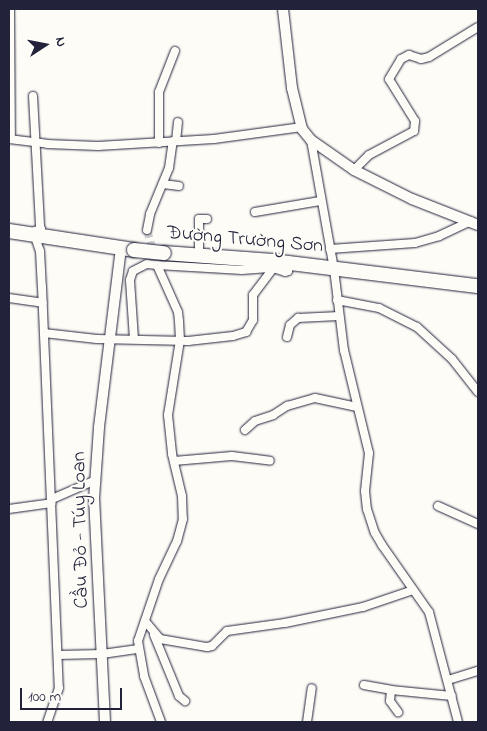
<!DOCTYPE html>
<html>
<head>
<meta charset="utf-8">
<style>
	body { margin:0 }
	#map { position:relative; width:487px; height:731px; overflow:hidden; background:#fdfcf7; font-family:"Indie Flower",sans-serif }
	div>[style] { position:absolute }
	.street-tunnel>* { height:8px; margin-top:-4px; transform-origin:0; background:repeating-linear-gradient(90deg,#d1d0d1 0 8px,transparent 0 12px) }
	.roads { filter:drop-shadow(0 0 1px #22223b) drop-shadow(0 0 1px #22223b) }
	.street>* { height:8px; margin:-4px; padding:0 4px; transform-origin:4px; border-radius:4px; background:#fdfcf7 }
	.secondary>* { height:10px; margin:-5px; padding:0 5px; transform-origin:5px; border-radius:5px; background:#fdfcf7 }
	.highway>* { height:14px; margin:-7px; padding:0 7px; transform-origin:7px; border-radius:7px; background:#fdfcf7 }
	.bridges { filter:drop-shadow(0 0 1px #22223b) drop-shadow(0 0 1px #22223b) }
	.highway-bridge>* { height:14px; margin:-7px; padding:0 7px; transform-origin:7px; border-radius:7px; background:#fdfcf7 }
	span { translate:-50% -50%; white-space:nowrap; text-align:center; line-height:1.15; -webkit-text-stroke:4px #fdfcf7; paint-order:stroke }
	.street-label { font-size:20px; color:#22223b }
	.frame { position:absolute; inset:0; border:10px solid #22223b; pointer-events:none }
	.north { position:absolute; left:20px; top:20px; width:50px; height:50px; -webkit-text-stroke:4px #fdfcf7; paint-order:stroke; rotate:79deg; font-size:14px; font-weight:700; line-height:20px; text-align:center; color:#22223b }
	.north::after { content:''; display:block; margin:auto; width:18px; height:22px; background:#22223b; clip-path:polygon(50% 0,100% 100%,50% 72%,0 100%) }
	.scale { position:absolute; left:20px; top:688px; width:102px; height:22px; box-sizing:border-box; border:2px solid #22223b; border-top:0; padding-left:6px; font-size:15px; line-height:18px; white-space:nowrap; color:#22223b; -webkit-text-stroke:4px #fdfcf7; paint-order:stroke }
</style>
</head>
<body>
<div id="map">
	<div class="street-tunnel">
		<i style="left:147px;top:230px;width:26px;rotate:74deg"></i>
	</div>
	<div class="roads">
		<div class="street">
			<i style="left:10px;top:9px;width:130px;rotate:89.6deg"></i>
			<i style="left:33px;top:96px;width:130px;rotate:86.9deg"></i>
			<i style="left:40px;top:226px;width:3px;rotate:72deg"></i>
			<i style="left:41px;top:229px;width:6px;rotate:162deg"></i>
			<i style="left:35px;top:231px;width:3px;rotate:108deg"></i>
			<i style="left:34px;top:234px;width:18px;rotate:71deg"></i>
			<i style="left:40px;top:251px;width:36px;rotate:87deg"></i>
			<i style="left:42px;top:287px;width:401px;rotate:87.6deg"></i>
			<i style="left:59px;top:688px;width:36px;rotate:109deg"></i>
			<i style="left:9px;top:139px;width:38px;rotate:7deg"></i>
			<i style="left:47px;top:144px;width:51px;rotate:2.2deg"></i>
			<i style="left:98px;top:146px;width:116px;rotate:-3.5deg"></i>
			<i style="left:214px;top:139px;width:89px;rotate:-7.8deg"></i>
			<i style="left:311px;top:140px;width:131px;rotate:79.9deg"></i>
			<i style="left:334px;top:269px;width:82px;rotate:83deg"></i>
			<i style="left:344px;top:350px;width:106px;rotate:76.4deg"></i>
			<i style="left:369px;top:453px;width:38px;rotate:96deg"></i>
			<i style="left:365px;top:491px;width:18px;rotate:84deg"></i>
			<i style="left:367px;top:509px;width:25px;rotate:72deg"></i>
			<i style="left:375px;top:533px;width:14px;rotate:60deg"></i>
			<i style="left:382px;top:545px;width:82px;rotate:55deg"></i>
			<i style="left:429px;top:612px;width:114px;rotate:75.2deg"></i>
			<i style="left:176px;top:141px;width:19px;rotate:-84deg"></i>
			<i style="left:159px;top:143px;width:51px;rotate:-90deg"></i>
			<i style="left:159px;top:92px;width:44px;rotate:-68.7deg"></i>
			<i style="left:354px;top:170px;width:21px;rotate:-45deg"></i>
			<i style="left:369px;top:155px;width:51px;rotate:-28.1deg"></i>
			<i style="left:414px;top:131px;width:10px;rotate:-84deg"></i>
			<i style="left:415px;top:121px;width:49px;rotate:-121.8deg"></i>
			<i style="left:389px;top:79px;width:23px;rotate:-59deg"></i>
			<i style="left:401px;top:59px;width:9px;rotate:-27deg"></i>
			<i style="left:409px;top:55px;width:13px;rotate:18deg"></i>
			<i style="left:421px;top:59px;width:8px;rotate:-14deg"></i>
			<i style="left:429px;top:57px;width:57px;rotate:-31.5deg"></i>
			<i style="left:163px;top:184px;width:16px;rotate:7deg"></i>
			<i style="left:255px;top:212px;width:66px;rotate:-9.6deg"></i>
			<i style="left:147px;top:230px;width:16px;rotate:-79deg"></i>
			<i style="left:150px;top:214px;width:50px;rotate:-67.6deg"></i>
			<i style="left:169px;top:168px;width:27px;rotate:-82deg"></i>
			<i style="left:330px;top:249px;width:85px;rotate:-4deg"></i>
			<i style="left:415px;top:243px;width:25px;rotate:-16deg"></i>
			<i style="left:439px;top:236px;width:35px;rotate:-25deg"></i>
			<i style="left:199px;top:256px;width:37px;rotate:-90deg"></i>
			<i style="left:199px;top:219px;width:8px"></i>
			<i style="left:157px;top:265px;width:85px;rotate:3.4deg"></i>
			<i style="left:242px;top:270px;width:31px;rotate:-4deg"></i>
			<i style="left:273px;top:268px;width:13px;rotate:18deg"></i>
			<i style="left:285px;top:272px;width:3px;rotate:-18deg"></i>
			<i style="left:288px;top:271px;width:8px;rotate:-83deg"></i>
			<i style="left:9px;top:298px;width:34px;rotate:8deg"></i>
			<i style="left:337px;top:300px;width:43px;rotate:10.8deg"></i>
			<i style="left:379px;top:308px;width:42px;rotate:26.6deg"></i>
			<i style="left:417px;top:327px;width:47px;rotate:42.4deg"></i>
			<i style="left:452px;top:359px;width:42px;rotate:51.8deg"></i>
			<i style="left:44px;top:333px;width:53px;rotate:6.5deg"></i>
			<i style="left:97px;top:339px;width:91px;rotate:1.3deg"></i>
			<i style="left:188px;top:341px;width:45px;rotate:-6.3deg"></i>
			<i style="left:233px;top:336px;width:14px;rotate:-17deg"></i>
			<i style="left:246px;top:332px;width:14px;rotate:-60deg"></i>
			<i style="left:253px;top:320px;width:25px;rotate:-90deg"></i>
			<i style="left:253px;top:295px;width:34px;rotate:-53deg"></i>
			<i style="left:287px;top:337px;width:12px;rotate:-76deg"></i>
			<i style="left:290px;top:325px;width:11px;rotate:-41deg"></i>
			<i style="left:298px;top:318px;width:41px;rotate:-2.8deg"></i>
			<i style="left:134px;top:339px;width:59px;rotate:-93.9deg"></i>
			<i style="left:130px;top:280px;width:9px;rotate:-72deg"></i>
			<i style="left:133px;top:271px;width:16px;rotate:-27deg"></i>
			<i style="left:147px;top:264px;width:10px;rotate:6deg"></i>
			<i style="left:157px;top:265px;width:51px;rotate:65.9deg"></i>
			<i style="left:178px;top:312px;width:9px;rotate:84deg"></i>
			<i style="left:179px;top:321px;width:19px;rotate:87deg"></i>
			<i style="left:180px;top:340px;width:76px;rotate:99.1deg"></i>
			<i style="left:168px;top:415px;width:39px;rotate:84deg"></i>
			<i style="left:172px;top:454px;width:43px;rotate:76.6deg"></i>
			<i style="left:182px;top:496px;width:23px;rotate:88deg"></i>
			<i style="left:183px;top:519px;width:23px;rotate:105deg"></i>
			<i style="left:177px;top:541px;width:42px;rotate:115.3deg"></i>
			<i style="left:159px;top:579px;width:65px;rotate:108.7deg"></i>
			<i style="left:138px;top:641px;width:36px;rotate:80deg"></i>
			<i style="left:144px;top:676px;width:49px;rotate:69.7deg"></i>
			<i style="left:245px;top:430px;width:13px;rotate:-42deg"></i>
			<i style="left:255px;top:421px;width:19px;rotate:-18deg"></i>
			<i style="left:273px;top:415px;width:17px;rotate:-33deg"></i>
			<i style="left:287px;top:406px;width:29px;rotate:-16deg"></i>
			<i style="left:315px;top:398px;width:43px;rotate:12.1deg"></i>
			<i style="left:174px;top:461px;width:58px;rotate:-4.9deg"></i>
			<i style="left:232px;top:456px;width:38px;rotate:7deg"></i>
			<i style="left:52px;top:499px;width:48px;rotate:-23.4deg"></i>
			<i style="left:438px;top:506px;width:44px;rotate:24.2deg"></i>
			<i style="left:9px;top:509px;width:43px;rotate:-7.9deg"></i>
			<i style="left:145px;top:621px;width:23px;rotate:50deg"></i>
			<i style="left:160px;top:639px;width:48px;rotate:9.7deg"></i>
			<i style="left:207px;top:647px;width:5px;rotate:-11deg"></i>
			<i style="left:212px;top:646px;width:21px;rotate:-45deg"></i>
			<i style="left:227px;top:631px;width:59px;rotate:-7.9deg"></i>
			<i style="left:285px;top:623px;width:80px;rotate:-11.6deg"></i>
			<i style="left:363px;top:607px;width:53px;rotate:-18.8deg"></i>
			<i style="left:154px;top:635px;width:66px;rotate:67.7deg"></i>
			<i style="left:179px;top:696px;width:8px;rotate:40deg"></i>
			<i style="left:58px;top:655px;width:44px;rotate:-1.3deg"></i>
			<i style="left:102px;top:654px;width:37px;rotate:-8deg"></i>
			<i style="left:448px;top:680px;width:31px;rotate:-17deg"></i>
			<i style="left:364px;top:685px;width:27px;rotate:10deg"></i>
			<i style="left:391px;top:690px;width:11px;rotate:95deg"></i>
			<i style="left:390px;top:701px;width:14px;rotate:54deg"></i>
			<i style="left:391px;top:690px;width:61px;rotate:5.6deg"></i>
			<i style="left:307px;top:722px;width:34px;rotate:-82deg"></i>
		</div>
		<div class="secondary">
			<i style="left:283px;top:9px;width:80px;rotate:83.5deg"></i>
			<i style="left:292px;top:88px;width:42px;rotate:76.3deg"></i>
			<i style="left:302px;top:129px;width:14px;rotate:51deg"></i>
			<i style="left:311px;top:140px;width:52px;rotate:34.9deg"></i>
			<i style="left:354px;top:170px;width:65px;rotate:26.6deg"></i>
			<i style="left:412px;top:199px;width:71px;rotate:21.5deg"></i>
			<i style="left:105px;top:722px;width:223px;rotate:-92.8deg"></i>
			<i style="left:94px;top:499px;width:72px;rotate:-86deg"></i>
			<i style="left:99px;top:427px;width:180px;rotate:-83deg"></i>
		</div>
		<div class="highway">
			<i style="left:9px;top:231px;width:126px;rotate:8.6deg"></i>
			<i style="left:164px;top:253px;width:109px;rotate:4.2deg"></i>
			<i style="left:273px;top:261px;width:207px;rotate:7deg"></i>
		</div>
	</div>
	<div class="bridges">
		<div class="highway-bridge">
			<i style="left:134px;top:250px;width:30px;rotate:6deg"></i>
		</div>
	</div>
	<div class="street-label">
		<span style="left:245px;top:240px;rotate:5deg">Đường Trường Sơn</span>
		<span style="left:81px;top:530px;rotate:-91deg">Cầu Đỏ - Túy Loan</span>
	</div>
	<div class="frame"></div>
	<div class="north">N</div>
	<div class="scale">100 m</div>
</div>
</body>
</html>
